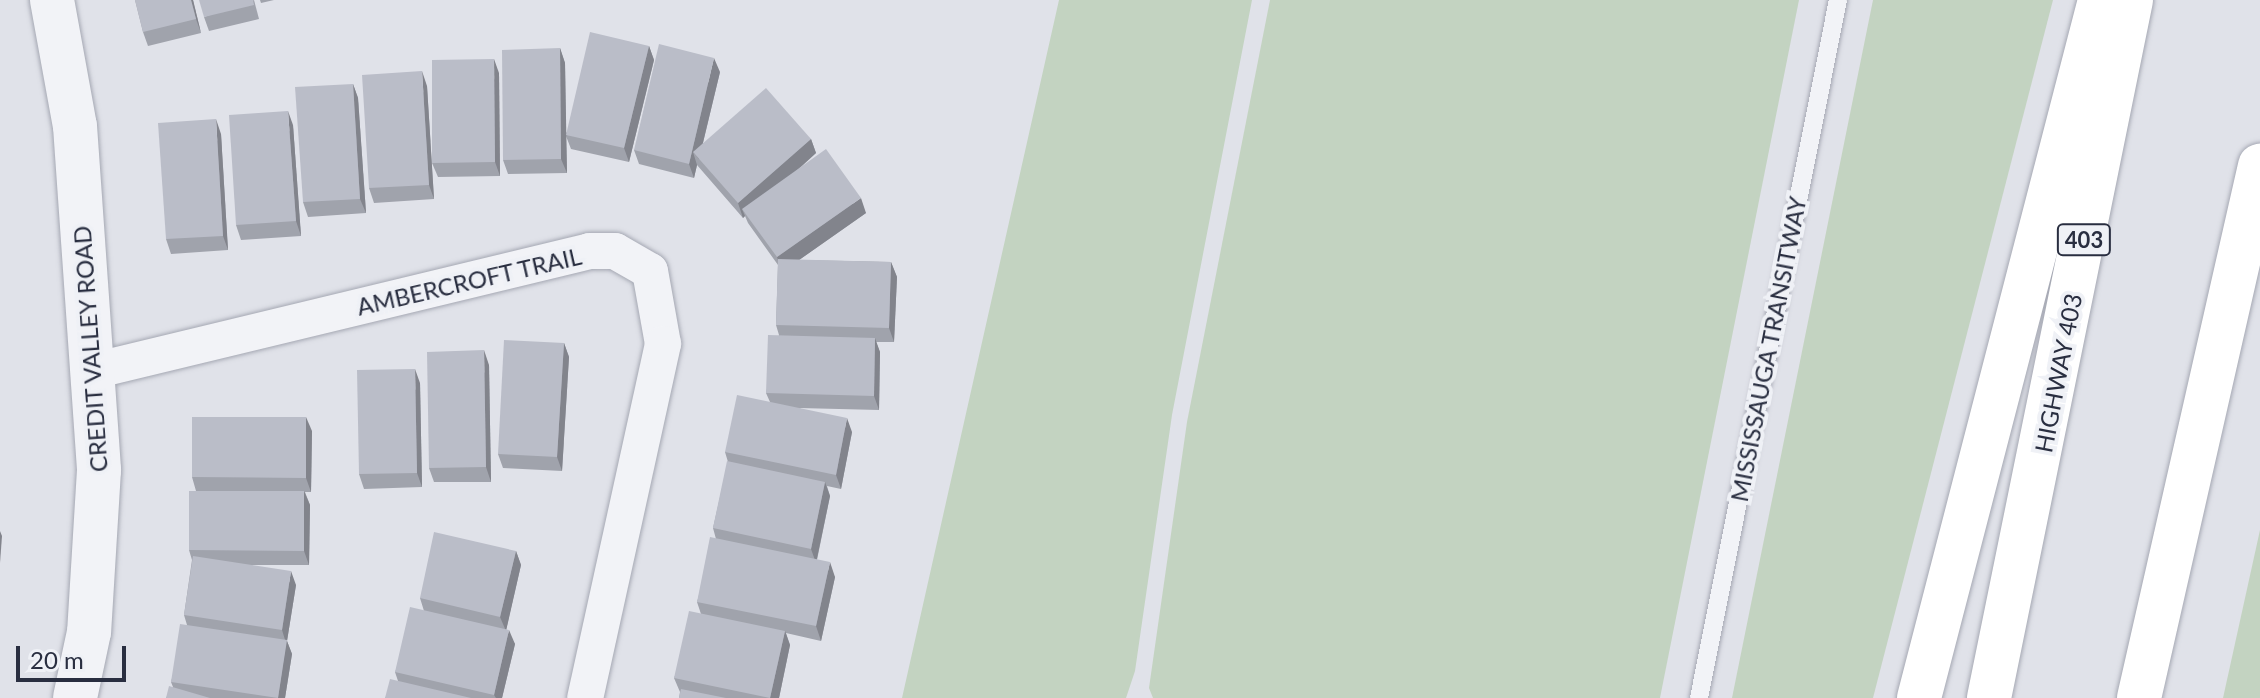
<!DOCTYPE html>
<html>
<head>
<meta charset="utf-8">
<style>
	body { margin:0 }
	#map { position:relative; width:2260px; height:698px; overflow:hidden; background:#e0e2e9; font-family:Lato,sans-serif }
	div>[style] { position:absolute }
	.green>* { inset:0; background:#c3d3c1 }
	.roads { filter:drop-shadow(0 0 2px #a5a8b3) drop-shadow(0 0 2px #a5a8b3) }
	.service>* { height:18px; margin:-9px; padding:0 9px; transform-origin:9px; border-radius:9px; background:#f2f3f7 }
	.minor>* { height:36px; margin:-18px; padding:0 18px; transform-origin:18px; border-radius:18px; background:#f2f3f7 }
	.tertiary>* { height:44px; margin:-22px; padding:0 22px; transform-origin:22px; border-radius:22px; background:#f2f3f7 }
	.motorway>* { height:44px; margin:-22px; padding:0 22px; transform-origin:22px; border-radius:22px; background:#fff }
	.wall>* { inset:0; background:#a0a3ac }
	.shaded-wall>* { inset:0; background:#82848c }
	.building>* { inset:0; background:#babdc8 }
	span { translate:-50% -50%; white-space:nowrap; text-align:center; line-height:1.15; -webkit-text-stroke:8px #eff1f6; paint-order:stroke }
	.shield-label span { padding:2px 6px; background:#eff1f6; border:2px solid; border-radius:6px; -webkit-text-stroke-width:0 }
	.shield-label { font-size:22px; color:#292e40; font-weight:700 }
	.street-label { font-size:24px; color:#292e40 }
	.scale { position:absolute; left:16px; top:646px; width:110px; height:36px; box-sizing:border-box; border:4px solid #292e40; border-top:0; padding-left:10px; font-size:24px; line-height:28px; white-space:nowrap; color:#292e40; -webkit-text-stroke:6px #eff1f6; paint-order:stroke }
</style>
</head>
<body>
<div id="map">
	<div class="green">
		<i style="clip-path:polygon(1059px 0,1252px 0,1172px 415px,1135px 671px,1126px 698px,902px 698px)"></i>
		<i style="clip-path:polygon(1270px 0,1799px 0,1660px 698px,1153px 698px,1149px 688px,1187px 422px)"></i>
		<i style="clip-path:polygon(1873px 0,2053px 0,1873px 698px,1732px 698px)"></i>
		<i style="clip-path:polygon(2260px 530px,2260px 698px,2223px 698px)"></i>
	</div>
	<div class="roads">
		<div class="service">
			<i style="left:1699px;top:698px;width:712px;rotate:-78.74deg"></i>
		</div>
		<div class="minor">
			<i style="left:93px;top:371px;width:511px;rotate:-13.57deg"></i>
			<i style="left:590px;top:251px;width:25px"></i>
			<i style="left:615px;top:251px;width:40px;rotate:29.7deg"></i>
			<i style="left:650px;top:271px;width:74px;rotate:79.9deg"></i>
			<i style="left:663px;top:344px;width:362px;rotate:102.4deg"></i>
		</div>
		<div class="tertiary">
			<i style="left:52px;top:0;width:128px;rotate:79.7deg"></i>
			<i style="left:75px;top:126px;width:345px;rotate:86deg"></i>
			<i style="left:99px;top:470px;width:162px;rotate:93.5deg"></i>
			<i style="left:89px;top:632px;width:67px;rotate:102deg"></i>
		</div>
		<div class="motorway">
			<i style="left:1919px;top:698px;width:721px;rotate:-75.46deg"></i>
			<i style="left:1989px;top:698px;width:712px;rotate:-78.5deg"></i>
			<i style="left:2139px;top:698px;width:546px;rotate:-77.19deg"></i>
		</div>
	</div>
	<div class="wall">
		<i style="clip-path:polygon(135px 0,193px 0,201px 33px,148px 46px,143px 32px)"></i>
		<i style="clip-path:polygon(254px 0,259px 19px,209px 31px,204px 17px)"></i>
		<i style="clip-path:polygon(260px 0,274px 0,261px 3px)"></i>
		<i style="clip-path:polygon(649px 46px,654px 60px,629px 162px,571px 149px,566px 136px,567px 173px,508px 174px,503px 160px,560px 48px,565px 63px,566px 133px)"></i>
		<i style="clip-path:polygon(720px 72px,703px 143px,811px 139px,816px 153px,800px 168px,866px 213px,799px 260px,891px 262px,897px 277px,894px 342px,876px 342px,880px 352px,879px 410px,799px 408px,852px 432px,841px 489px,827px 486px,830px 496px,817px 560px,835px 577px,821px 641px,786px 633px,790px 645px,779px 698px,679px 698px,680px 692px,674px 678px,701px 614px,697px 602px,716px 539px,713px 528px,728px 462px,725px 452px,770px 402px,766px 393px,779px 335px,776px 325px,778px 265px,748px 223px,745px 216px,743px 218px,697px 165px,694px 178px,639px 164px,634px 150px)"></i>
		<i style="clip-path:polygon(499px 73px,500px 176px,438px 177px,432px 163px)"></i>
		<i style="clip-path:polygon(353px 84px,358px 98px,366px 213px,308px 217px,303px 202px)"></i>
		<i style="clip-path:polygon(427px 86px,434px 199px,374px 203px,369px 188px)"></i>
		<i style="clip-path:polygon(293px 125px,301px 236px,241px 240px,236px 225px)"></i>
		<i style="clip-path:polygon(221px 134px,228px 250px,171px 254px,166px 239px)"></i>
		<i style="clip-path:polygon(564px 343px,569px 357px,562px 471px,503px 468px,498px 454px)"></i>
		<i style="clip-path:polygon(489px 365px,491px 482px,434px 482px,429px 468px)"></i>
		<i style="clip-path:polygon(420px 383px,422px 487px,364px 489px,359px 474px)"></i>
		<i style="clip-path:polygon(312px 431px,311px 492px,305px 492px,310px 505px,309px 565px,251px 565px,296px 585px,287px 641px,292px 654px,285px 698px,166px 698px,173px 687px,171px 682px,187px 625px,184px 615px,192px 560px,189px 550px,196px 491px,192px 477px)"></i>
		<i style="clip-path:polygon(516px 551px,521px 565px,506px 630px,515px 644px,502px 698px,385px 698px,398px 681px,395px 672px,424px 611px,420px 598px)"></i>
	</div>
	<div class="shaded-wall">
		<i style="clip-path:polygon(191px 0,193px 0,201px 33px,196px 19px)"></i>
		<i style="clip-path:polygon(649px 46px,654px 60px,629px 162px,624px 148px)"></i>
		<i style="clip-path:polygon(560px 48px,565px 63px,567px 173px,561px 159px)"></i>
		<i style="clip-path:polygon(714px 58px,720px 72px,699px 159px,693px 152px,697px 165px,694px 178px,689px 164px)"></i>
		<i style="clip-path:polygon(494px 59px,499px 73px,500px 176px,495px 162px)"></i>
		<i style="clip-path:polygon(422px 71px,427px 86px,434px 199px,429px 185px)"></i>
		<i style="clip-path:polygon(353px 84px,358px 98px,366px 213px,360px 199px)"></i>
		<i style="clip-path:polygon(288px 111px,293px 125px,301px 236px,296px 221px)"></i>
		<i style="clip-path:polygon(216px 119px,221px 134px,228px 250px,223px 236px)"></i>
		<i style="clip-path:polygon(811px 139px,816px 153px,747px 215px,742px 209px,745px 216px,743px 218px,738px 203px)"></i>
		<i style="clip-path:polygon(861px 198px,866px 213px,782px 272px,777px 257px)"></i>
		<i style="clip-path:polygon(891px 262px,897px 277px,894px 342px,889px 328px)"></i>
		<i style="clip-path:polygon(875px 338px,880px 352px,879px 410px,874px 396px)"></i>
		<i style="clip-path:polygon(564px 343px,569px 357px,562px 471px,557px 457px)"></i>
		<i style="clip-path:polygon(484px 350px,489px 365px,491px 482px,486px 467px)"></i>
		<i style="clip-path:polygon(415px 369px,420px 383px,422px 487px,417px 473px)"></i>
		<i style="clip-path:polygon(306px 417px,312px 431px,311px 492px,306px 478px)"></i>
		<i style="clip-path:polygon(847px 418px,852px 432px,841px 489px,836px 475px)"></i>
		<i style="clip-path:polygon(825px 482px,830px 496px,816px 563px,811px 549px)"></i>
		<i style="clip-path:polygon(304px 491px,310px 505px,309px 565px,304px 551px)"></i>
		<i style="clip-path:polygon(0 531px,2px 536px,0 563px)"></i>
		<i style="clip-path:polygon(516px 551px,521px 565px,506px 631px,500px 617px)"></i>
		<i style="clip-path:polygon(830px 562px,835px 577px,821px 641px,816px 626px)"></i>
		<i style="clip-path:polygon(291px 571px,296px 585px,287px 641px,292px 654px,285px 698px,278px 698px,286px 643px,282px 630px)"></i>
		<i style="clip-path:polygon(509px 630px,515px 644px,502px 698px,496px 698px,494px 695px)"></i>
		<i style="clip-path:polygon(785px 631px,790px 645px,779px 698px,770px 698px)"></i>
	</div>
	<div class="building">
		<i style="clip-path:polygon(135px 0,191px 0,196px 19px,143px 32px)"></i>
		<i style="clip-path:polygon(199px 0,253px 0,254px 5px,204px 17px)"></i>
		<i style="clip-path:polygon(590px 32px,649px 46px,624px 148px,566px 135px)"></i>
		<i style="clip-path:polygon(659px 44px,714px 58px,689px 164px,634px 150px)"></i>
		<i style="clip-path:polygon(560px 48px,561px 159px,503px 160px,502px 50px)"></i>
		<i style="clip-path:polygon(494px 59px,495px 162px,432px 163px,432px 60px)"></i>
		<i style="clip-path:polygon(422px 71px,429px 185px,369px 188px,362px 75px)"></i>
		<i style="clip-path:polygon(353px 84px,360px 199px,303px 202px,295px 87px)"></i>
		<i style="clip-path:polygon(766px 88px,811px 139px,738px 203px,693px 152px)"></i>
		<i style="clip-path:polygon(288px 111px,296px 221px,236px 225px,229px 115px)"></i>
		<i style="clip-path:polygon(216px 119px,223px 236px,166px 239px,158px 123px)"></i>
		<i style="clip-path:polygon(826px 149px,861px 198px,777px 257px,742px 209px)"></i>
		<i style="clip-path:polygon(778px 259px,891px 262px,889px 328px,776px 325px)"></i>
		<i style="clip-path:polygon(768px 335px,875px 338px,874px 396px,766px 393px)"></i>
		<i style="clip-path:polygon(504px 340px,564px 343px,557px 457px,498px 454px)"></i>
		<i style="clip-path:polygon(484px 350px,486px 467px,429px 468px,427px 352px)"></i>
		<i style="clip-path:polygon(415px 369px,417px 473px,359px 474px,357px 370px)"></i>
		<i style="clip-path:polygon(737px 395px,847px 418px,836px 475px,725px 452px)"></i>
		<i style="clip-path:polygon(192px 417px,306px 417px,306px 478px,192px 477px)"></i>
		<i style="clip-path:polygon(727px 461px,825px 482px,811px 549px,713px 528px)"></i>
		<i style="clip-path:polygon(189px 491px,304px 491px,304px 551px,189px 550px)"></i>
		<i style="clip-path:polygon(434px 532px,516px 551px,500px 617px,420px 598px)"></i>
		<i style="clip-path:polygon(710px 537px,830px 562px,816px 626px,697px 602px)"></i>
		<i style="clip-path:polygon(193px 556px,291px 571px,282px 630px,184px 615px)"></i>
		<i style="clip-path:polygon(410px 607px,509px 630px,494px 695px,395px 672px)"></i>
		<i style="clip-path:polygon(689px 611px,785px 631px,770px 698px,674px 678px)"></i>
		<i style="clip-path:polygon(180px 624px,287px 640px,278px 698px,171px 682px)"></i>
		<i style="clip-path:polygon(390px 679px,471px 698px,385px 698px)"></i>
		<i style="clip-path:polygon(169px 686px,210px 698px,166px 698px)"></i>
		<i style="clip-path:polygon(681px 689px,726px 698px,679px 698px)"></i>
	</div>
	<div class="shield-label">
		<span style="left:2084px;top:240px">403</span>
	</div>
	<div class="street-label">
		<span style="left:469px;top:281px;rotate:-13deg">AMBERCROFT TRAIL</span>
		<span style="left:90px;top:349px;rotate:-94deg">CREDIT VALLEY ROAD</span>
		<span style="left:1768px;top:349px;rotate:-79deg">MISSISSAUGA TRANSITWAY</span>
		<span style="left:2058px;top:373px;rotate:-79deg">HIGHWAY 403</span>
	</div>
	<div class="scale">20 m</div>
</div>
</body>
</html>
